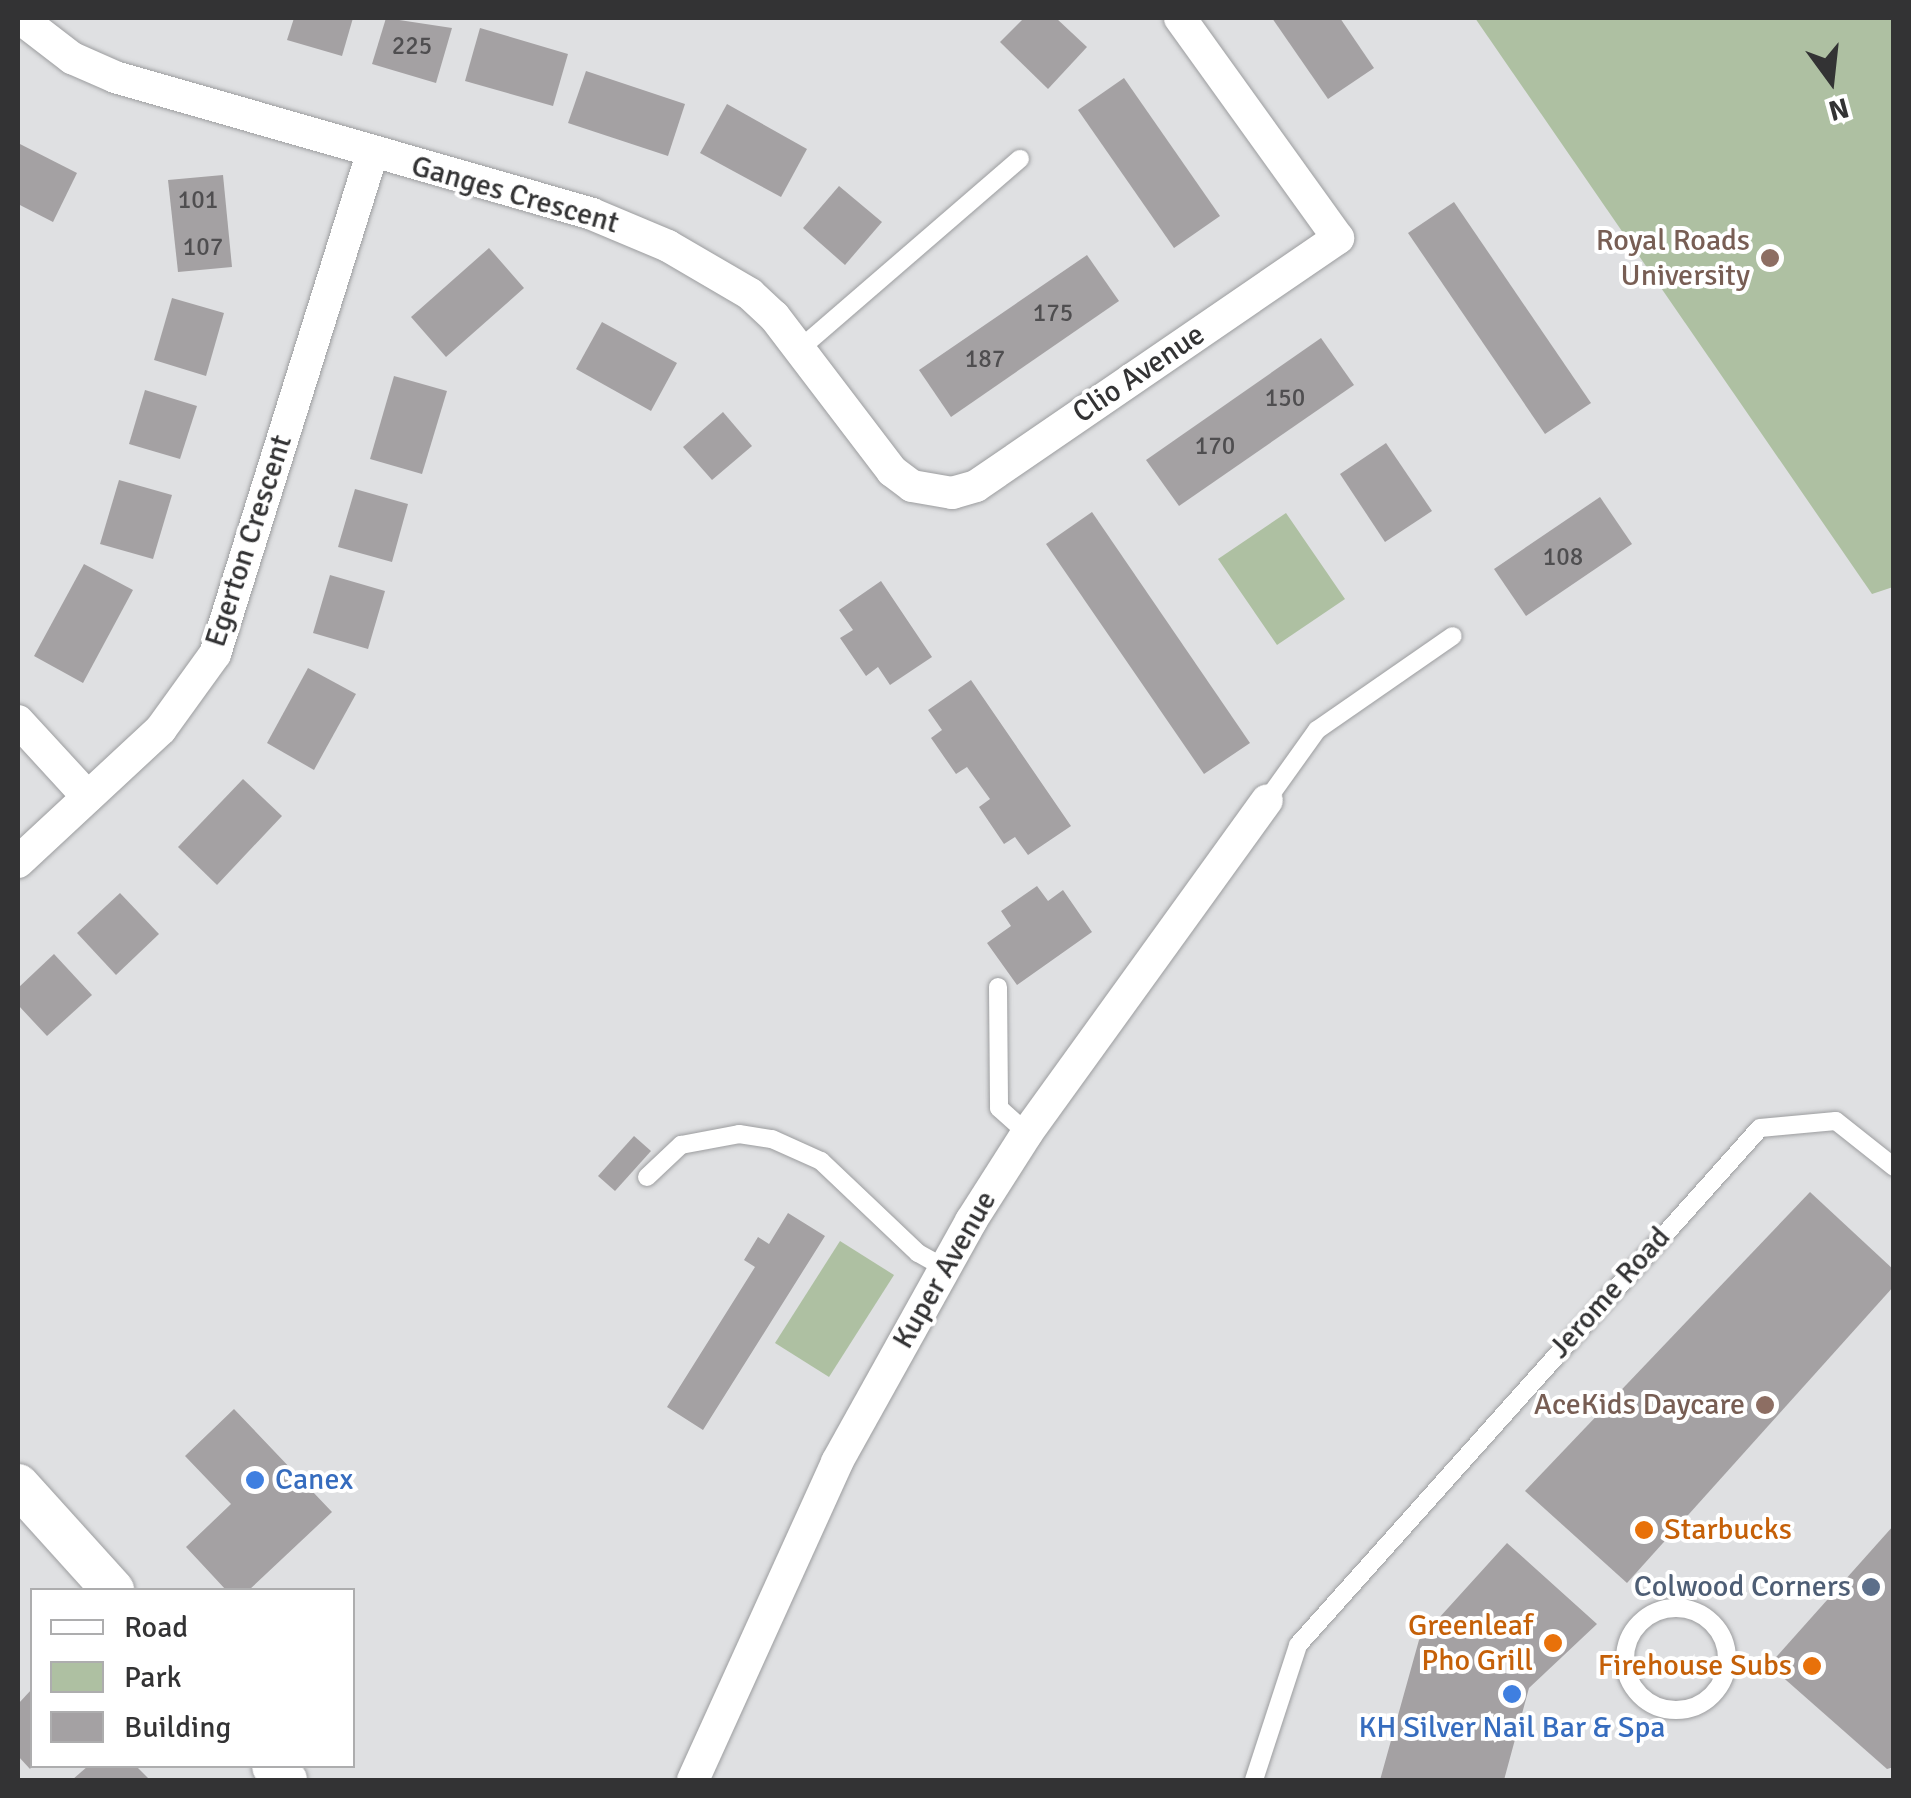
<!DOCTYPE html>
<html>
<head>
<meta charset="utf-8">
<style>
	body { margin:0 }
	#map { position:relative; width:1911px; height:1798px; overflow:hidden; background:#dfe0e2; font-family:Signika,sans-serif }
	div>[style] { position:absolute }
	.green>* { inset:0; background:#aec0a2 }
	.building>* { inset:0; background:#a4a1a3 }
	.roads { filter:drop-shadow(0 0 2px #9c9d9f) drop-shadow(0 0 2px #9c9d9f) }
	.service>* { height:18px; margin:-9px; padding:0 9px; transform-origin:9px; border-radius:9px; background:#fff }
	.service>.ring { margin:-9px; padding:0; box-sizing:content-box; background:none; border:18px solid #fff; border-radius:50% }
	.minor>* { height:32px; margin:-16px; padding:0 16px; transform-origin:16px; border-radius:16px; background:#fff }
	.tertiary>* { height:42px; margin:-21px; padding:0 21px; transform-origin:21px; border-radius:21px; background:#fff }
	.dots>* { width:28px; height:28px; translate:-50% -50%; box-sizing:border-box; border:5px solid #fff; border-radius:50% }
	span { translate:-50% -50%; white-space:nowrap; text-align:center; line-height:1.15; -webkit-text-stroke:8px #fff; paint-order:stroke }
	.number-label { font-size:25px; color:#4f4e50 }
	.number-label span { -webkit-text-stroke-width:0 }
	.street-label { font-size:30px; color:#333334 }
	.education-label { font-size:30px; color:#785e54 }
	.right { translate:-100% -50%; text-align:right }
	.shop-label { font-size:30px; color:#366cbe }
	.left { translate:0 -50%; text-align:left }
	.food-label { font-size:30px; color:#c56008 }
	.service-label { font-size:30px; color:#4e5e75 }
	.frame { position:absolute; inset:0; border:20px solid #333334; pointer-events:none }
	.legend { position:absolute; left:30px; top:1588px; width:325px; height:180px; box-sizing:border-box; background:#fff; border:2px solid #adadae; margin:0; padding:12px 18px; list-style:none; font-size:30px; color:#333334 }
	.legend li { display:flex; align-items:center; gap:20px; height:50px }
	.legend b { width:50px; border:2px solid #adadae }
	.north { position:absolute; left:1781px; top:30px; width:100px; height:100px; -webkit-text-stroke:8px #fff; paint-order:stroke; rotate:165deg; font-size:28px; font-weight:700; line-height:40px; text-align:center; color:#333334 }
	.north::after { content:''; display:block; margin:auto; width:35px; height:45px; background:#333334; clip-path:polygon(50% 0,100% 100%,50% 72%,0 100%) }
</style>
</head>
<body>
<div id="map">
	<div class="green">
		<i style="clip-path:polygon(1475px 18px,1893px 18px,1893px 587px,1872px 594px)"></i>
		<i style="clip-path:polygon(1286px 513px,1345px 599px,1277px 645px,1218px 559px)"></i>
		<i style="clip-path:polygon(840px 1241px,894px 1275px,829px 1377px,775px 1343px)"></i>
	</div>
	<div class="building">
		<i style="clip-path:polygon(294px 18px,353px 18px,342px 56px,287px 40px)"></i>
		<i style="clip-path:polygon(386px 18px,452px 28px,436px 83px,372px 64px)"></i>
		<i style="clip-path:polygon(1024px 18px,1056px 18px,1087px 47px,1048px 89px,1000px 42px)"></i>
		<i style="clip-path:polygon(1272px 18px,1340px 18px,1374px 68px,1328px 99px)"></i>
		<i style="clip-path:polygon(480px 28px,568px 54px,553px 106px,465px 81px)"></i>
		<i style="clip-path:polygon(586px 71px,685px 104px,668px 156px,568px 123px)"></i>
		<i style="clip-path:polygon(1124px 78px,1220px 216px,1174px 248px,1078px 110px)"></i>
		<i style="clip-path:polygon(727px 104px,807px 149px,781px 197px,700px 153px)"></i>
		<i style="clip-path:polygon(18px 143px,77px 173px,53px 222px,18px 204px)"></i>
		<i style="clip-path:polygon(223px 175px,232px 267px,178px 272px,168px 180px)"></i>
		<i style="clip-path:polygon(839px 186px,882px 222px,845px 265px,803px 228px)"></i>
		<i style="clip-path:polygon(1454px 202px,1591px 403px,1545px 434px,1408px 233px)"></i>
		<i style="clip-path:polygon(489px 248px,524px 288px,446px 357px,411px 317px)"></i>
		<i style="clip-path:polygon(1087px 255px,1119px 301px,951px 417px,919px 370px)"></i>
		<i style="clip-path:polygon(172px 298px,224px 313px,206px 376px,154px 360px)"></i>
		<i style="clip-path:polygon(602px 322px,677px 363px,651px 411px,576px 369px)"></i>
		<i style="clip-path:polygon(1321px 338px,1354px 385px,1179px 506px,1146px 460px)"></i>
		<i style="clip-path:polygon(394px 376px,447px 391px,422px 474px,370px 459px)"></i>
		<i style="clip-path:polygon(145px 390px,197px 406px,180px 459px,129px 444px)"></i>
		<i style="clip-path:polygon(723px 412px,752px 446px,712px 480px,683px 447px)"></i>
		<i style="clip-path:polygon(1386px 443px,1432px 511px,1385px 542px,1340px 474px)"></i>
		<i style="clip-path:polygon(119px 480px,172px 495px,153px 559px,100px 544px)"></i>
		<i style="clip-path:polygon(355px 489px,408px 504px,392px 562px,338px 547px)"></i>
		<i style="clip-path:polygon(1600px 497px,1632px 544px,1526px 616px,1494px 569px)"></i>
		<i style="clip-path:polygon(1092px 512px,1250px 743px,1204px 774px,1046px 544px)"></i>
		<i style="clip-path:polygon(84px 564px,133px 590px,83px 683px,34px 656px)"></i>
		<i style="clip-path:polygon(330px 575px,385px 591px,368px 649px,313px 633px)"></i>
		<i style="clip-path:polygon(881px 581px,932px 657px,890px 685px,878px 667px,866px 676px,840px 638px,853px 630px,839px 610px)"></i>
		<i style="clip-path:polygon(308px 668px,356px 694px,314px 770px,267px 743px)"></i>
		<i style="clip-path:polygon(971px 680px,1071px 826px,1028px 855px,1015px 837px,1004px 844px,979px 807px,990px 799px,967px 767px,956px 774px,931px 738px,942px 730px,928px 710px)"></i>
		<i style="clip-path:polygon(243px 779px,282px 816px,217px 885px,178px 847px)"></i>
		<i style="clip-path:polygon(1037px 886px,1048px 901px,1063px 890px,1092px 932px,1017px 985px,987px 943px,1011px 926px,1001px 911px)"></i>
		<i style="clip-path:polygon(120px 893px,159px 934px,116px 975px,77px 933px)"></i>
		<i style="clip-path:polygon(54px 954px,92px 995px,47px 1036px,18px 1005px,18px 988px)"></i>
		<i style="clip-path:polygon(634px 1136px,651px 1151px,615px 1191px,598px 1176px)"></i>
		<i style="clip-path:polygon(1810px 1192px,1894px 1270px,1894px 1286px,1627px 1583px,1525px 1491px)"></i>
		<i style="clip-path:polygon(788px 1213px,825px 1236px,703px 1430px,667px 1407px,755px 1267px,744px 1260px,758px 1237px,769px 1244px)"></i>
		<i style="clip-path:polygon(234px 1409px,332px 1512px,249px 1590px,226px 1590px,186px 1547px,231px 1504px,185px 1456px)"></i>
		<i style="clip-path:polygon(1894px 1525px,1894px 1767px,1887px 1769px,1769px 1665px)"></i>
		<i style="clip-path:polygon(1507px 1543px,1597px 1624px,1529px 1688px,1504px 1780px,1380px 1780px,1419px 1640px)"></i>
		<i style="clip-path:polygon(32px 1689px,32px 1766px,30px 1769px,18px 1756px,18px 1704px)"></i>
		<i style="clip-path:polygon(88px 1766px,136px 1766px,150px 1780px,72px 1780px)"></i>
	</div>
	<div class="roads">
		<div class="service">
			<i style="left:802px;top:347px;width:288px;rotate:-40.8deg"></i>
			<i style="left:1267px;top:800px;width:86px;rotate:-54.5deg"></i>
			<i style="left:1317px;top:730px;width:165px;rotate:-34.7deg"></i>
			<i style="left:998px;top:987px;width:121px;rotate:89.5deg"></i>
			<i style="left:999px;top:1108px;width:38px;rotate:42deg"></i>
			<i style="left:647px;top:1177px;width:47px;rotate:-43.3deg"></i>
			<i style="left:681px;top:1145px;width:59px;rotate:-10.7deg"></i>
			<i style="left:739px;top:1134px;width:33px;rotate:9deg"></i>
			<i style="left:772px;top:1139px;width:54px;rotate:24.2deg"></i>
			<i style="left:821px;top:1161px;width:134px;rotate:43.5deg"></i>
			<i style="left:918px;top:1253px;width:31px;rotate:29deg"></i>
			<i class="ring" style="left:1625px;top:1608px;width:84px;height:84px"></i>
			<i style="left:1254px;top:1780px;width:142px;rotate:-71.9deg"></i>
			<i style="left:1298px;top:1645px;width:693px;rotate:-48.22deg"></i>
			<i style="left:1760px;top:1128px;width:76px;rotate:-5.3deg"></i>
			<i style="left:1836px;top:1121px;width:74px;rotate:38.4deg"></i>
		</div>
		<div class="minor">
			<i style="left:20px;top:18px;width:66px;rotate:37.6deg"></i>
			<i style="left:72px;top:58px;width:47px;rotate:23.8deg"></i>
			<i style="left:115px;top:77px;width:496px;rotate:16deg"></i>
			<i style="left:592px;top:214px;width:82px;rotate:22.8deg"></i>
			<i style="left:668px;top:246px;width:95px;rotate:30.3deg"></i>
			<i style="left:750px;top:294px;width:33px;rotate:43deg"></i>
			<i style="left:774px;top:316px;width:195px;rotate:52.7deg"></i>
			<i style="left:892px;top:471px;width:25px;rotate:37deg"></i>
			<i style="left:912px;top:486px;width:41px;rotate:9.9deg"></i>
			<i style="left:952px;top:493px;width:25px;rotate:-16deg"></i>
			<i style="left:976px;top:486px;width:439px;rotate:-34.4deg"></i>
			<i style="left:1338px;top:238px;width:271px;rotate:-125.7deg"></i>
			<i style="left:18px;top:721px;width:103px;rotate:47.4deg"></i>
			<i style="left:18px;top:862px;width:195px;rotate:-42.9deg"></i>
			<i style="left:161px;top:729px;width:92px;rotate:-54.2deg"></i>
			<i style="left:215px;top:654px;width:524px;rotate:-72.57deg"></i>
			<i style="left:693px;top:1780px;width:349px;rotate:-65.6deg"></i>
			<i style="left:837px;top:1462px;width:276px;rotate:-60.9deg"></i>
			<i style="left:971px;top:1221px;width:104px;rotate:-57.5deg"></i>
			<i style="left:1027px;top:1133px;width:410px;rotate:-54.2deg"></i>
		</div>
		<div class="tertiary">
			<i style="left:18px;top:1485px;width:142px;rotate:47.9deg"></i>
			<i style="left:273px;top:1766px;width:19px;rotate:47deg"></i>
		</div>
	</div>
	<div class="dots">
		<i style="left:1770px;top:258px;background:#8d6e63"></i>
		<i style="left:1765px;top:1405px;background:#8d6e63"></i>
		<i style="left:255px;top:1480px;background:#3f7fe0"></i>
		<i style="left:1644px;top:1530px;background:#e8710a"></i>
		<i style="left:1871px;top:1587px;background:#5c6f8a"></i>
		<i style="left:1553px;top:1643px;background:#e8710a"></i>
		<i style="left:1812px;top:1666px;background:#e8710a"></i>
		<i style="left:1512px;top:1694px;background:#3f7fe0"></i>
	</div>
	<div class="number-label">
		<span style="left:412px;top:46px">225</span>
		<span style="left:198px;top:200px">101</span>
		<span style="left:203px;top:247px">107</span>
		<span style="left:1053px;top:313px">175</span>
		<span style="left:985px;top:359px">187</span>
		<span style="left:1285px;top:398px">150</span>
		<span style="left:1215px;top:446px">170</span>
		<span style="left:1563px;top:557px">108</span>
	</div>
	<div class="street-label">
		<span style="left:515px;top:195px;rotate:16deg">Ganges Crescent</span>
		<span style="left:1139px;top:374px;rotate:-34deg">Clio Avenue</span>
		<span style="left:249px;top:541px;rotate:-72deg">Egerton Crescent</span>
		<span style="left:945px;top:1270px;rotate:-60deg">Kuper Avenue</span>
		<span style="left:1610px;top:1293px;rotate:-48deg">Jerome Road</span>
	</div>
	<div class="education-label">
		<span class="right" style="left:1750px;top:258px">Royal Roads<br>University</span>
		<span class="right" style="left:1745px;top:1405px">AceKids Daycare</span>
	</div>
	<div class="shop-label">
		<span class="left" style="left:275px;top:1480px">Canex</span>
		<span style="left:1512px;top:1728px">KH Silver Nail Bar &amp; Spa</span>
	</div>
	<div class="food-label">
		<span class="left" style="left:1664px;top:1530px">Starbucks</span>
		<span class="right" style="left:1533px;top:1643px">Greenleaf<br>Pho Grill</span>
		<span class="right" style="left:1792px;top:1666px">Firehouse Subs</span>
	</div>
	<div class="service-label">
		<span class="right" style="left:1851px;top:1587px">Colwood Corners</span>
	</div>
	<div class="frame"></div>
	<ul class="legend">
	<li><b style="height:12px;background:#fff"></b>Road</li>
	<li><b style="height:28px;background:#aec0a2"></b>Park</li>
	<li><b style="height:28px;background:#a4a1a3"></b>Building</li>
	</ul>
	<div class="north">N</div>
</div>
</body>
</html>
